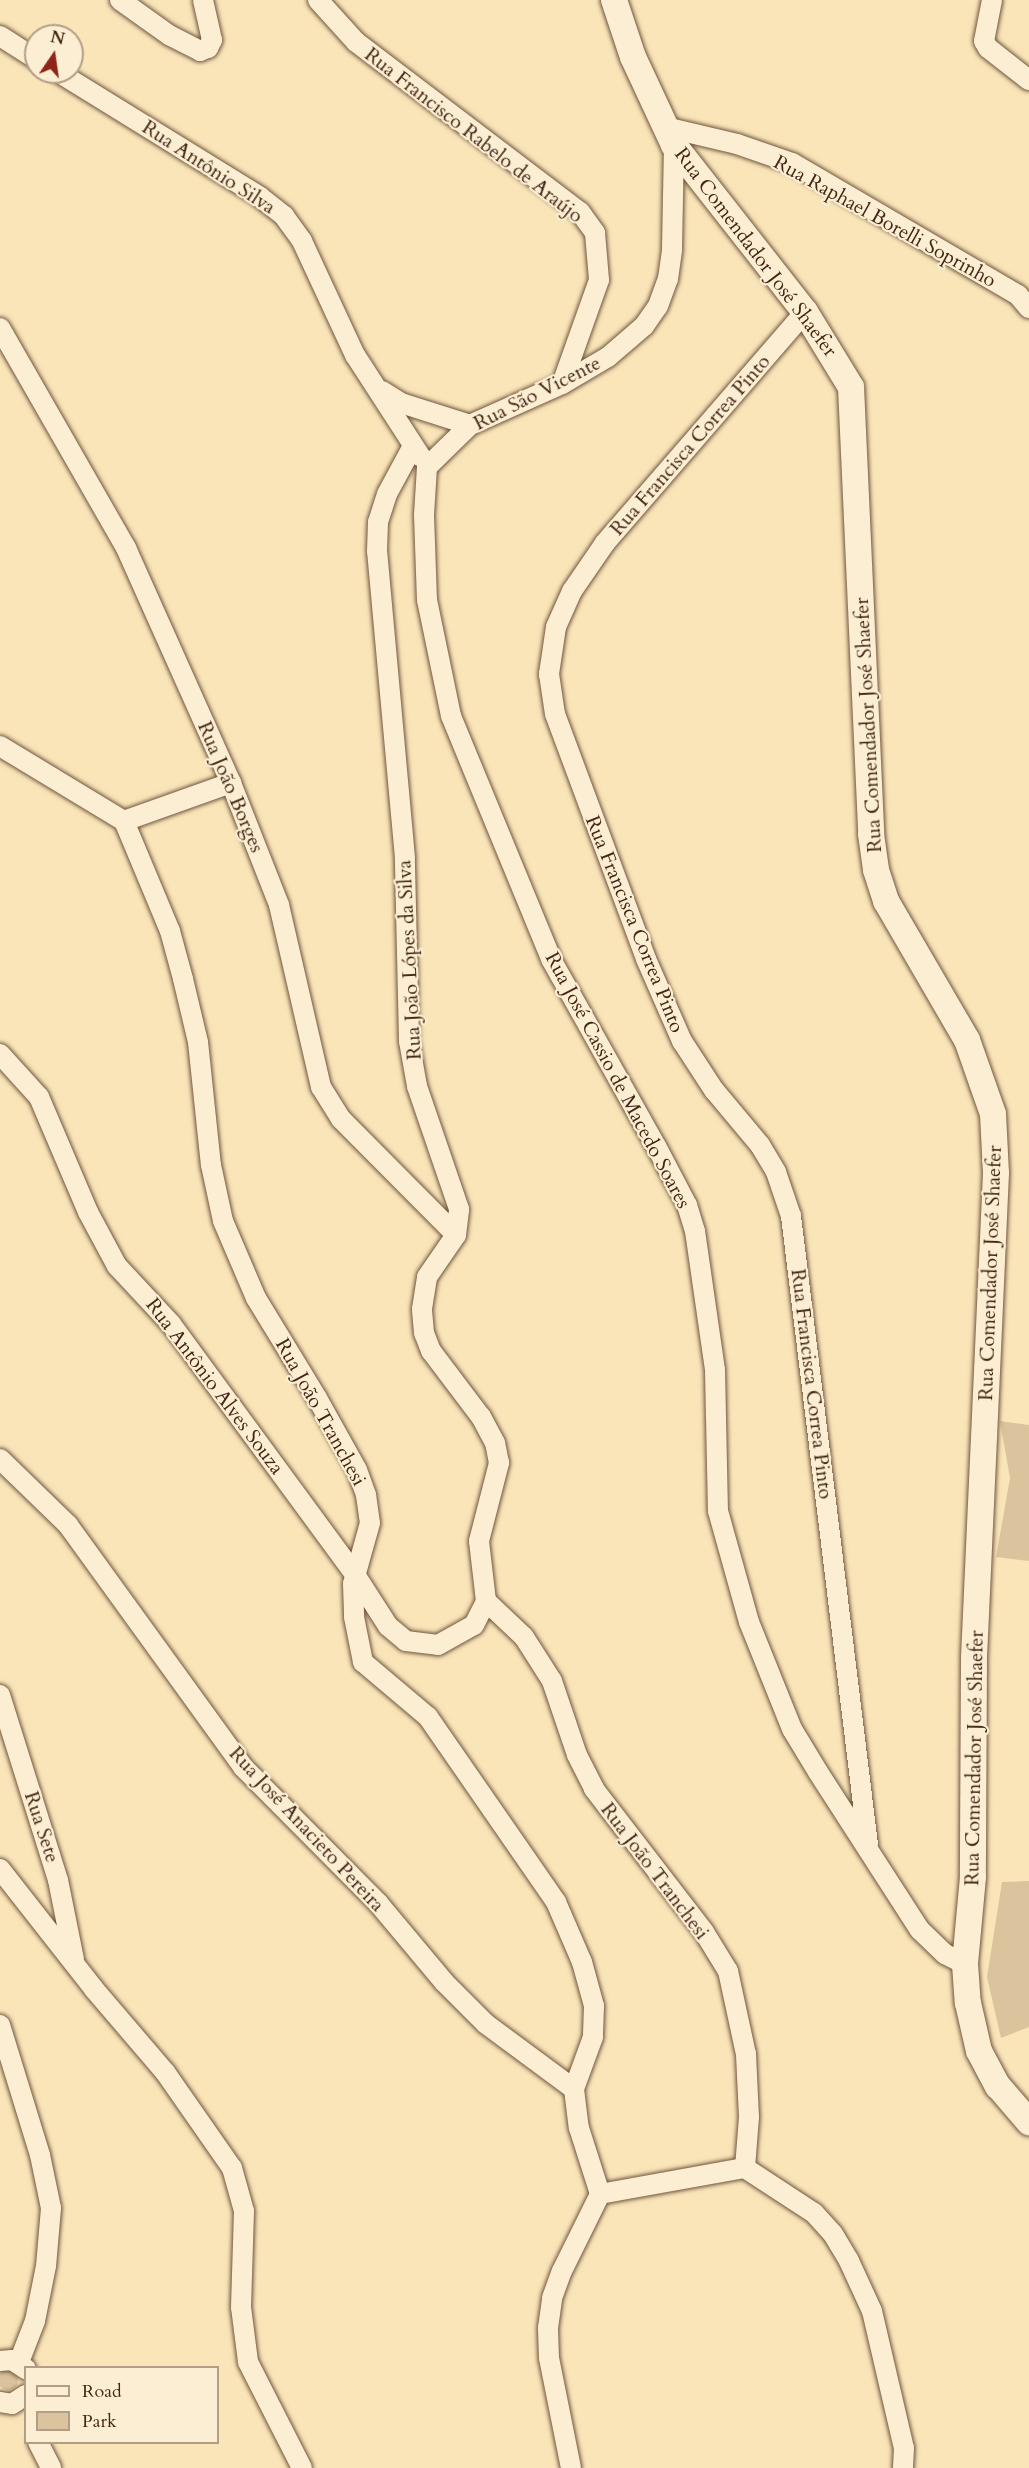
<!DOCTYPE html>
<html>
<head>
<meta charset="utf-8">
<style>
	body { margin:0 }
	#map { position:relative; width:1029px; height:2468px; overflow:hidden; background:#fae5b9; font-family:Cardo,serif }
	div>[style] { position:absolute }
	.green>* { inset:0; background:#dbc49d }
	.round { border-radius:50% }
	.roads { filter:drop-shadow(0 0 2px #70553e) drop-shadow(0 0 2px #70553e) }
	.minor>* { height:20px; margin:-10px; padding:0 10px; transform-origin:10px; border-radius:10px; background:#fceed2 }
	.tertiary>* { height:26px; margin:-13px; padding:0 13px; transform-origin:13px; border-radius:13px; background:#fceed2 }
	span { translate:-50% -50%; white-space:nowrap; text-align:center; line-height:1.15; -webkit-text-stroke:4.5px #fceed2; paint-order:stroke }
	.street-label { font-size:20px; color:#422515 }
	.legend { position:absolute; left:24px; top:2366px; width:195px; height:78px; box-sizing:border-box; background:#fceed2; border:2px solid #b29e86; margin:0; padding:8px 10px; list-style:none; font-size:18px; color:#422515 }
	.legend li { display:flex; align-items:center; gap:12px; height:30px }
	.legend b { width:30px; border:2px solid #b29e86 }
	.north { position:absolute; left:24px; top:24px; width:60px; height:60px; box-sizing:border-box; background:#fceed2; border:2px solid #b29e86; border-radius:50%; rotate:13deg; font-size:16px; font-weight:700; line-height:24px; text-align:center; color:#422515 }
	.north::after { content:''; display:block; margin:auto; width:21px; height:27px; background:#8f2418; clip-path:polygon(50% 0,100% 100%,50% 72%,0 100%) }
</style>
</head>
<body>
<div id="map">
	<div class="green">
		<i style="clip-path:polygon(1000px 1421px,1029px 1425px,1029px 1561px,996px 1557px,1010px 1478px)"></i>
		<i style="clip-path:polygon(1029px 1881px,1029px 2027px,1001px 2038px,987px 1977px,1002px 1882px)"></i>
		<i class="round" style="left:-2px;top:2370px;width:20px;height:20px"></i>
	</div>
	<div class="roads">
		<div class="minor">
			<i style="left:120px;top:0;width:60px;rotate:35.5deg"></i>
			<i style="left:169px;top:35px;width:35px;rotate:27deg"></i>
			<i style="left:200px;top:51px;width:9px;rotate:-21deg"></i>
			<i style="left:208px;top:48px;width:9px;rotate:-63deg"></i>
			<i style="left:212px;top:40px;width:41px;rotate:-102.7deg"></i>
			<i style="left:318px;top:0;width:57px;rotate:47.9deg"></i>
			<i style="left:356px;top:42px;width:281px;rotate:37.2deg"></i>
			<i style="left:580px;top:212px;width:26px;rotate:54deg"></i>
			<i style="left:595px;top:233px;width:47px;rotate:85.1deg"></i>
			<i style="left:599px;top:280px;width:110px;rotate:109.6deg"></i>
			<i style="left:992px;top:0;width:42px;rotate:101deg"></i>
			<i style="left:984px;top:41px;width:8px;rotate:60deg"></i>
			<i style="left:988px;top:48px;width:52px;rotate:38deg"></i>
			<i style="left:0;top:36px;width:43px;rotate:32.6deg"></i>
			<i style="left:58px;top:72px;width:238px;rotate:31.7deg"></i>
			<i style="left:260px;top:197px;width:31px;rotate:38deg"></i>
			<i style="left:284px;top:216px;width:31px;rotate:54deg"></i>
			<i style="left:302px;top:241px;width:126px;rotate:65.1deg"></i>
			<i style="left:355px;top:355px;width:121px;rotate:57.1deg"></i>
			<i style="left:665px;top:127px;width:74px;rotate:13.3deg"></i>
			<i style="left:737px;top:144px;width:58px;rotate:19.1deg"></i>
			<i style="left:792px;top:163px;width:262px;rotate:30.3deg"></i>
			<i style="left:1018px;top:295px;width:17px;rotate:50deg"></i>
			<i style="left:805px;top:312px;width:306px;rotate:130.9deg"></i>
			<i style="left:605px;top:543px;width:58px;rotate:124.5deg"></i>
			<i style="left:572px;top:591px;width:39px;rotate:114deg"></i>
			<i style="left:556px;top:627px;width:48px;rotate:98.5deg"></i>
			<i style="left:549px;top:674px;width:40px;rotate:81.5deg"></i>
			<i style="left:555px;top:714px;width:261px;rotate:69.6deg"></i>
			<i style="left:646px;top:959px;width:90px;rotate:66.3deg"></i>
			<i style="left:682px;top:1041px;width:59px;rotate:56.9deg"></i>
			<i style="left:714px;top:1090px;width:72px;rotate:50.1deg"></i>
			<i style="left:760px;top:1145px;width:31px;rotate:59deg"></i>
			<i style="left:776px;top:1172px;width:46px;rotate:71.2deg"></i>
			<i style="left:791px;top:1216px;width:634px;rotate:83.02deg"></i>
			<i style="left:0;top:328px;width:254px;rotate:60.2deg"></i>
			<i style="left:126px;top:548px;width:257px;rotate:65.9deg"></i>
			<i style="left:231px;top:783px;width:131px;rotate:68.5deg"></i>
			<i style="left:279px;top:905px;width:187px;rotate:77deg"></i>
			<i style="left:321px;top:1087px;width:38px;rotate:58deg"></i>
			<i style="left:341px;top:1119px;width:163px;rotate:45.2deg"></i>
			<i style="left:382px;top:391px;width:22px;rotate:32deg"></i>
			<i style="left:401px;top:403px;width:72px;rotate:17.7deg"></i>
			<i style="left:427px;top:467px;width:48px;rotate:93.6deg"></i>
			<i style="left:424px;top:515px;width:85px;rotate:88deg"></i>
			<i style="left:427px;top:600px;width:118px;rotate:78.3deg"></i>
			<i style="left:451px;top:716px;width:263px;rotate:67.6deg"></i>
			<i style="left:551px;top:959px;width:214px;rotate:60.7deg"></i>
			<i style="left:656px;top:1146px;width:67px;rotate:62.3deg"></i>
			<i style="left:687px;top:1205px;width:27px;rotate:73deg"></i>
			<i style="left:695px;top:1231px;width:140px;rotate:81.8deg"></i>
			<i style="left:715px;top:1370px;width:141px;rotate:88.8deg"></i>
			<i style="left:718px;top:1511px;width:115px;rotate:74.4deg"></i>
			<i style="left:749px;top:1622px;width:115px;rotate:68.1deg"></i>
			<i style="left:792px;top:1729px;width:50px;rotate:58.8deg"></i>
			<i style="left:818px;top:1772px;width:188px;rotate:57.2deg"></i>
			<i style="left:920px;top:1930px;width:35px;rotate:44deg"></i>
			<i style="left:945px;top:1954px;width:22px;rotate:27deg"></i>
			<i style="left:427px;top:467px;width:60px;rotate:-44.3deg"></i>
			<i style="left:470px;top:425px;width:101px;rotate:-24deg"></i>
			<i style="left:562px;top:384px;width:53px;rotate:-30.4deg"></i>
			<i style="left:608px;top:357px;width:48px;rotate:-40.7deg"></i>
			<i style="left:644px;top:326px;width:24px;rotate:-55deg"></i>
			<i style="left:658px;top:306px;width:29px;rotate:-70deg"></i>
			<i style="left:668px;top:279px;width:30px;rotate:-82deg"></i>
			<i style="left:672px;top:249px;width:104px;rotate:-88.9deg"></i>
			<i style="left:0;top:746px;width:145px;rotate:31.2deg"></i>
			<i style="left:124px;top:821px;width:119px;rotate:67.3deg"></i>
			<i style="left:170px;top:931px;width:50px;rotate:74.8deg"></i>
			<i style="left:183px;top:979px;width:65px;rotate:76.6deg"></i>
			<i style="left:198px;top:1042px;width:124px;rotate:84deg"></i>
			<i style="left:211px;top:1165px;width:57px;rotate:77.9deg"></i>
			<i style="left:223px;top:1221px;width:84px;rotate:66.8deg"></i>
			<i style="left:256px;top:1298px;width:117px;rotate:58.6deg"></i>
			<i style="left:317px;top:1398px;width:82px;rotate:60.9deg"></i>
			<i style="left:357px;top:1470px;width:27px;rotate:70deg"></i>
			<i style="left:366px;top:1495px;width:28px;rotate:82deg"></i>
			<i style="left:370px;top:1523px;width:63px;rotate:105.6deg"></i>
			<i style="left:353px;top:1584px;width:33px;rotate:88deg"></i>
			<i style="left:354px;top:1617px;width:46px;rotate:78.7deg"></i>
			<i style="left:363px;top:1662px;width:85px;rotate:40.2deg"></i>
			<i style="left:428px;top:1717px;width:225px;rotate:55.3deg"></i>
			<i style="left:556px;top:1902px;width:65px;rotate:66.6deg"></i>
			<i style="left:582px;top:1962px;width:46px;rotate:74.7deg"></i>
			<i style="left:594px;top:2006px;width:31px;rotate:92deg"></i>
			<i style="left:593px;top:2037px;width:55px;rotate:110.1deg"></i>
			<i style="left:574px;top:2089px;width:39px;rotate:83deg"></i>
			<i style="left:579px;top:2128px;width:69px;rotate:72.3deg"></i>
			<i style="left:124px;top:821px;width:114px;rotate:-19.6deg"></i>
			<i style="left:0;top:1054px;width:58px;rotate:47.8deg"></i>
			<i style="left:39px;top:1097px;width:125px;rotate:66.9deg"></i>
			<i style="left:88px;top:1212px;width:61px;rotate:61.8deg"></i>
			<i style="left:117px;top:1266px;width:79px;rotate:47deg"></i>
			<i style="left:171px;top:1324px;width:309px;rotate:53.7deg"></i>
			<i style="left:354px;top:1573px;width:63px;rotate:57.3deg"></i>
			<i style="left:388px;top:1626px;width:23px;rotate:40deg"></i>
			<i style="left:406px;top:1641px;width:32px;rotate:7deg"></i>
			<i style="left:438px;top:1645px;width:41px;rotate:-29.1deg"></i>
			<i style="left:474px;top:1625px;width:27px;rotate:-63deg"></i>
			<i style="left:486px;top:1601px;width:60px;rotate:-96.7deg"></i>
			<i style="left:479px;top:1541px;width:81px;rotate:-75.6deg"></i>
			<i style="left:499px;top:1463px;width:20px;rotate:-101deg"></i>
			<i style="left:495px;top:1443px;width:30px;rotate:-118deg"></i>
			<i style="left:481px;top:1417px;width:83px;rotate:-127.1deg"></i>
			<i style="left:431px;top:1351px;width:19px;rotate:-111deg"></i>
			<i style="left:424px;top:1333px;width:24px;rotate:-95deg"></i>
			<i style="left:422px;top:1309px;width:32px;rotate:-81deg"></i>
			<i style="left:427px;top:1277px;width:51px;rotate:-55.4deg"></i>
			<i style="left:456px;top:1235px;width:26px;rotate:-83deg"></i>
			<i style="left:459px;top:1209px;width:130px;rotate:-108.9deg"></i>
			<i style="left:417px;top:1086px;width:46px;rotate:-100.1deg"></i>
			<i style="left:409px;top:1041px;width:183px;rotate:-91.3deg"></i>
			<i style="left:405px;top:858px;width:308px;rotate:-95.2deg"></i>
			<i style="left:377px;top:551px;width:29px;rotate:-88deg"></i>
			<i style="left:378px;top:522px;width:29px;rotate:-72deg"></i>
			<i style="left:387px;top:494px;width:55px;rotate:-61.6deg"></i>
			<i style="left:0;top:1459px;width:95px;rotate:44.1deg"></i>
			<i style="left:68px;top:1525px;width:299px;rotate:54.1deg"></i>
			<i style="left:243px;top:1767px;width:192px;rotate:45.2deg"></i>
			<i style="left:378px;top:1903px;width:103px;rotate:50.1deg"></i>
			<i style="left:444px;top:1982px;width:59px;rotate:45deg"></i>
			<i style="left:486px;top:2024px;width:109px;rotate:36.5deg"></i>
			<i style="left:486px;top:1601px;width:52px;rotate:43.5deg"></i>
			<i style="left:524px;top:1637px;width:52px;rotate:57.5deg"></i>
			<i style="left:552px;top:1681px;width:78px;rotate:71.3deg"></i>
			<i style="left:577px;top:1755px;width:38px;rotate:63deg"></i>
			<i style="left:594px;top:1789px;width:180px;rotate:52.4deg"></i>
			<i style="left:704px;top:1932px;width:46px;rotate:58.4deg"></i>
			<i style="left:728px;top:1971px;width:85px;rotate:77.8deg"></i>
			<i style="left:746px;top:2054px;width:63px;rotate:87.3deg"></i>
			<i style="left:749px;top:2117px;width:51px;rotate:94.5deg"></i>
			<i style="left:0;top:1695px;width:194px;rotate:72.6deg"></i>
			<i style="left:58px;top:1880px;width:81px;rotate:78.6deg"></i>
			<i style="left:0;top:1869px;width:152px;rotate:51.9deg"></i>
			<i style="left:94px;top:1989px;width:109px;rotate:49.5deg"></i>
			<i style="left:165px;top:2072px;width:117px;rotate:55.1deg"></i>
			<i style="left:232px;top:2168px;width:45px;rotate:74.4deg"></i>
			<i style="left:244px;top:2211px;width:96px;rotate:91.8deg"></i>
			<i style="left:241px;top:2307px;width:55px;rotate:82.7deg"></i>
			<i style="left:248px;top:2362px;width:119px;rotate:63deg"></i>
			<i style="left:0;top:2025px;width:136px;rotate:72.9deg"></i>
			<i style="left:40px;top:2155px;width:54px;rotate:78.3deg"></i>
			<i style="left:51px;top:2208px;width:58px;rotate:94.9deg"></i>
			<i style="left:46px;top:2266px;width:56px;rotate:101.3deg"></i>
			<i style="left:35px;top:2321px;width:44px;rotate:111.3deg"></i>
			<i style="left:745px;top:2168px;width:82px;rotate:33.1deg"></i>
			<i style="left:814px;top:2213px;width:28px;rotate:48deg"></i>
			<i style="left:833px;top:2234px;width:31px;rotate:59deg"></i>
			<i style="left:849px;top:2261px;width:55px;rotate:65.3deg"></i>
			<i style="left:872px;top:2311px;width:141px;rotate:76.9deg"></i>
			<i style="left:904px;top:2448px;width:20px;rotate:93deg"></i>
			<i style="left:0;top:2361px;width:12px;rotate:-5deg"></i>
			<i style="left:12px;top:2360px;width:17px;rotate:33deg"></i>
			<i style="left:0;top:2402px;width:12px;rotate:9deg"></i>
			<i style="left:12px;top:2404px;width:17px;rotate:-33deg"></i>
			<i style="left:38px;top:2442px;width:29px;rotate:63deg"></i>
			<i style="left:571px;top:2468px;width:112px;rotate:-101.3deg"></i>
			<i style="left:549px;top:2358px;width:30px;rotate:-92deg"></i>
			<i style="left:548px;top:2328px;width:30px;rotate:-82deg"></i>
			<i style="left:552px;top:2298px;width:29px;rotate:-70deg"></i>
			<i style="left:562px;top:2271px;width:86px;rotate:-63.7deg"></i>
			<i style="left:600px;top:2194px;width:147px;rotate:-10.2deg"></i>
		</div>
		<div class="tertiary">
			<i style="left:614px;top:0;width:60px;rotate:71.6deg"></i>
			<i style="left:633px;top:57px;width:97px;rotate:65deg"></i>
			<i style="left:674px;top:145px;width:212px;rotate:51.9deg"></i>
			<i style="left:805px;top:312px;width:88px;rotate:58.5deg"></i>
			<i style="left:851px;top:387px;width:447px;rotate:87.4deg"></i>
			<i style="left:871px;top:834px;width:36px;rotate:82deg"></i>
			<i style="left:876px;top:870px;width:33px;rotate:72deg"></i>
			<i style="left:886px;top:901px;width:161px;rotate:59.8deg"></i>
			<i style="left:967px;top:1040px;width:78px;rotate:70.6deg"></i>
			<i style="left:993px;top:1114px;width:59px;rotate:87.1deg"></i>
			<i style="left:996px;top:1173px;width:486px;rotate:92.6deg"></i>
			<i style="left:974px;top:1659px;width:218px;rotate:90.3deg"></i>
			<i style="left:973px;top:1877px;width:87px;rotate:95.3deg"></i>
			<i style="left:965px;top:1964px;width:39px;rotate:86deg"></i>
			<i style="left:968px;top:2003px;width:49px;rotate:77.1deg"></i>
			<i style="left:979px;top:2051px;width:40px;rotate:62deg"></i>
			<i style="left:998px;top:2086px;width:48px;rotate:49.3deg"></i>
		</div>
	</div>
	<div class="street-label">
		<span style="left:474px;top:135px;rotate:38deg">Rua Francisco Rabelo de Araújo</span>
		<span style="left:209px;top:167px;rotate:33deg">Rua Antônio Silva</span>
		<span style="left:885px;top:221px;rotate:29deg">Rua Raphael Borelli Soprinho</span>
		<span style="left:756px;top:252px;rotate:53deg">Rua Comendador José Shaefer</span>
		<span style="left:537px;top:393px;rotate:-27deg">Rua São Vicente</span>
		<span style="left:690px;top:445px;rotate:-49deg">Rua Francisca Correa Pinto</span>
		<span style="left:868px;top:725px;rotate:-93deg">Rua Comendador José Shaefer</span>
		<span style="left:231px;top:787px;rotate:67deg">Rua João Borges</span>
		<span style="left:635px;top:924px;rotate:68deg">Rua Francisca Correa Pinto</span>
		<span style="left:409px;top:960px;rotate:-93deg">Rua João Lópes da Silva</span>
		<span style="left:618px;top:1080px;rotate:62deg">Rua José Cassio de Macedo Soares</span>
		<span style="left:990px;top:1273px;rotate:-88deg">Rua Comendador José Shaefer</span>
		<span style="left:812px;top:1384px;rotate:83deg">Rua Francisca Correa Pinto</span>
		<span style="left:215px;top:1386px;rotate:53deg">Rua Antônio Alves Souza</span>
		<span style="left:321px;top:1412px;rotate:61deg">Rua João Tranchesi</span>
		<span style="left:974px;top:1758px;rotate:-89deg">Rua Comendador José Shaefer</span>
		<span style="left:42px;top:1827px;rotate:72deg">Rua Sete</span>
		<span style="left:307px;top:1829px;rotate:47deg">Rua José Anacieto Pereira</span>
		<span style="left:655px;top:1871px;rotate:53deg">Rua João Tranchesi</span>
	</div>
	<ul class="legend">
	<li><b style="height:8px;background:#fceed2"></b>Road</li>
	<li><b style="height:16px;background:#dbc49d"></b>Park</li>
	</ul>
	<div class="north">N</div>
</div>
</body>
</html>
